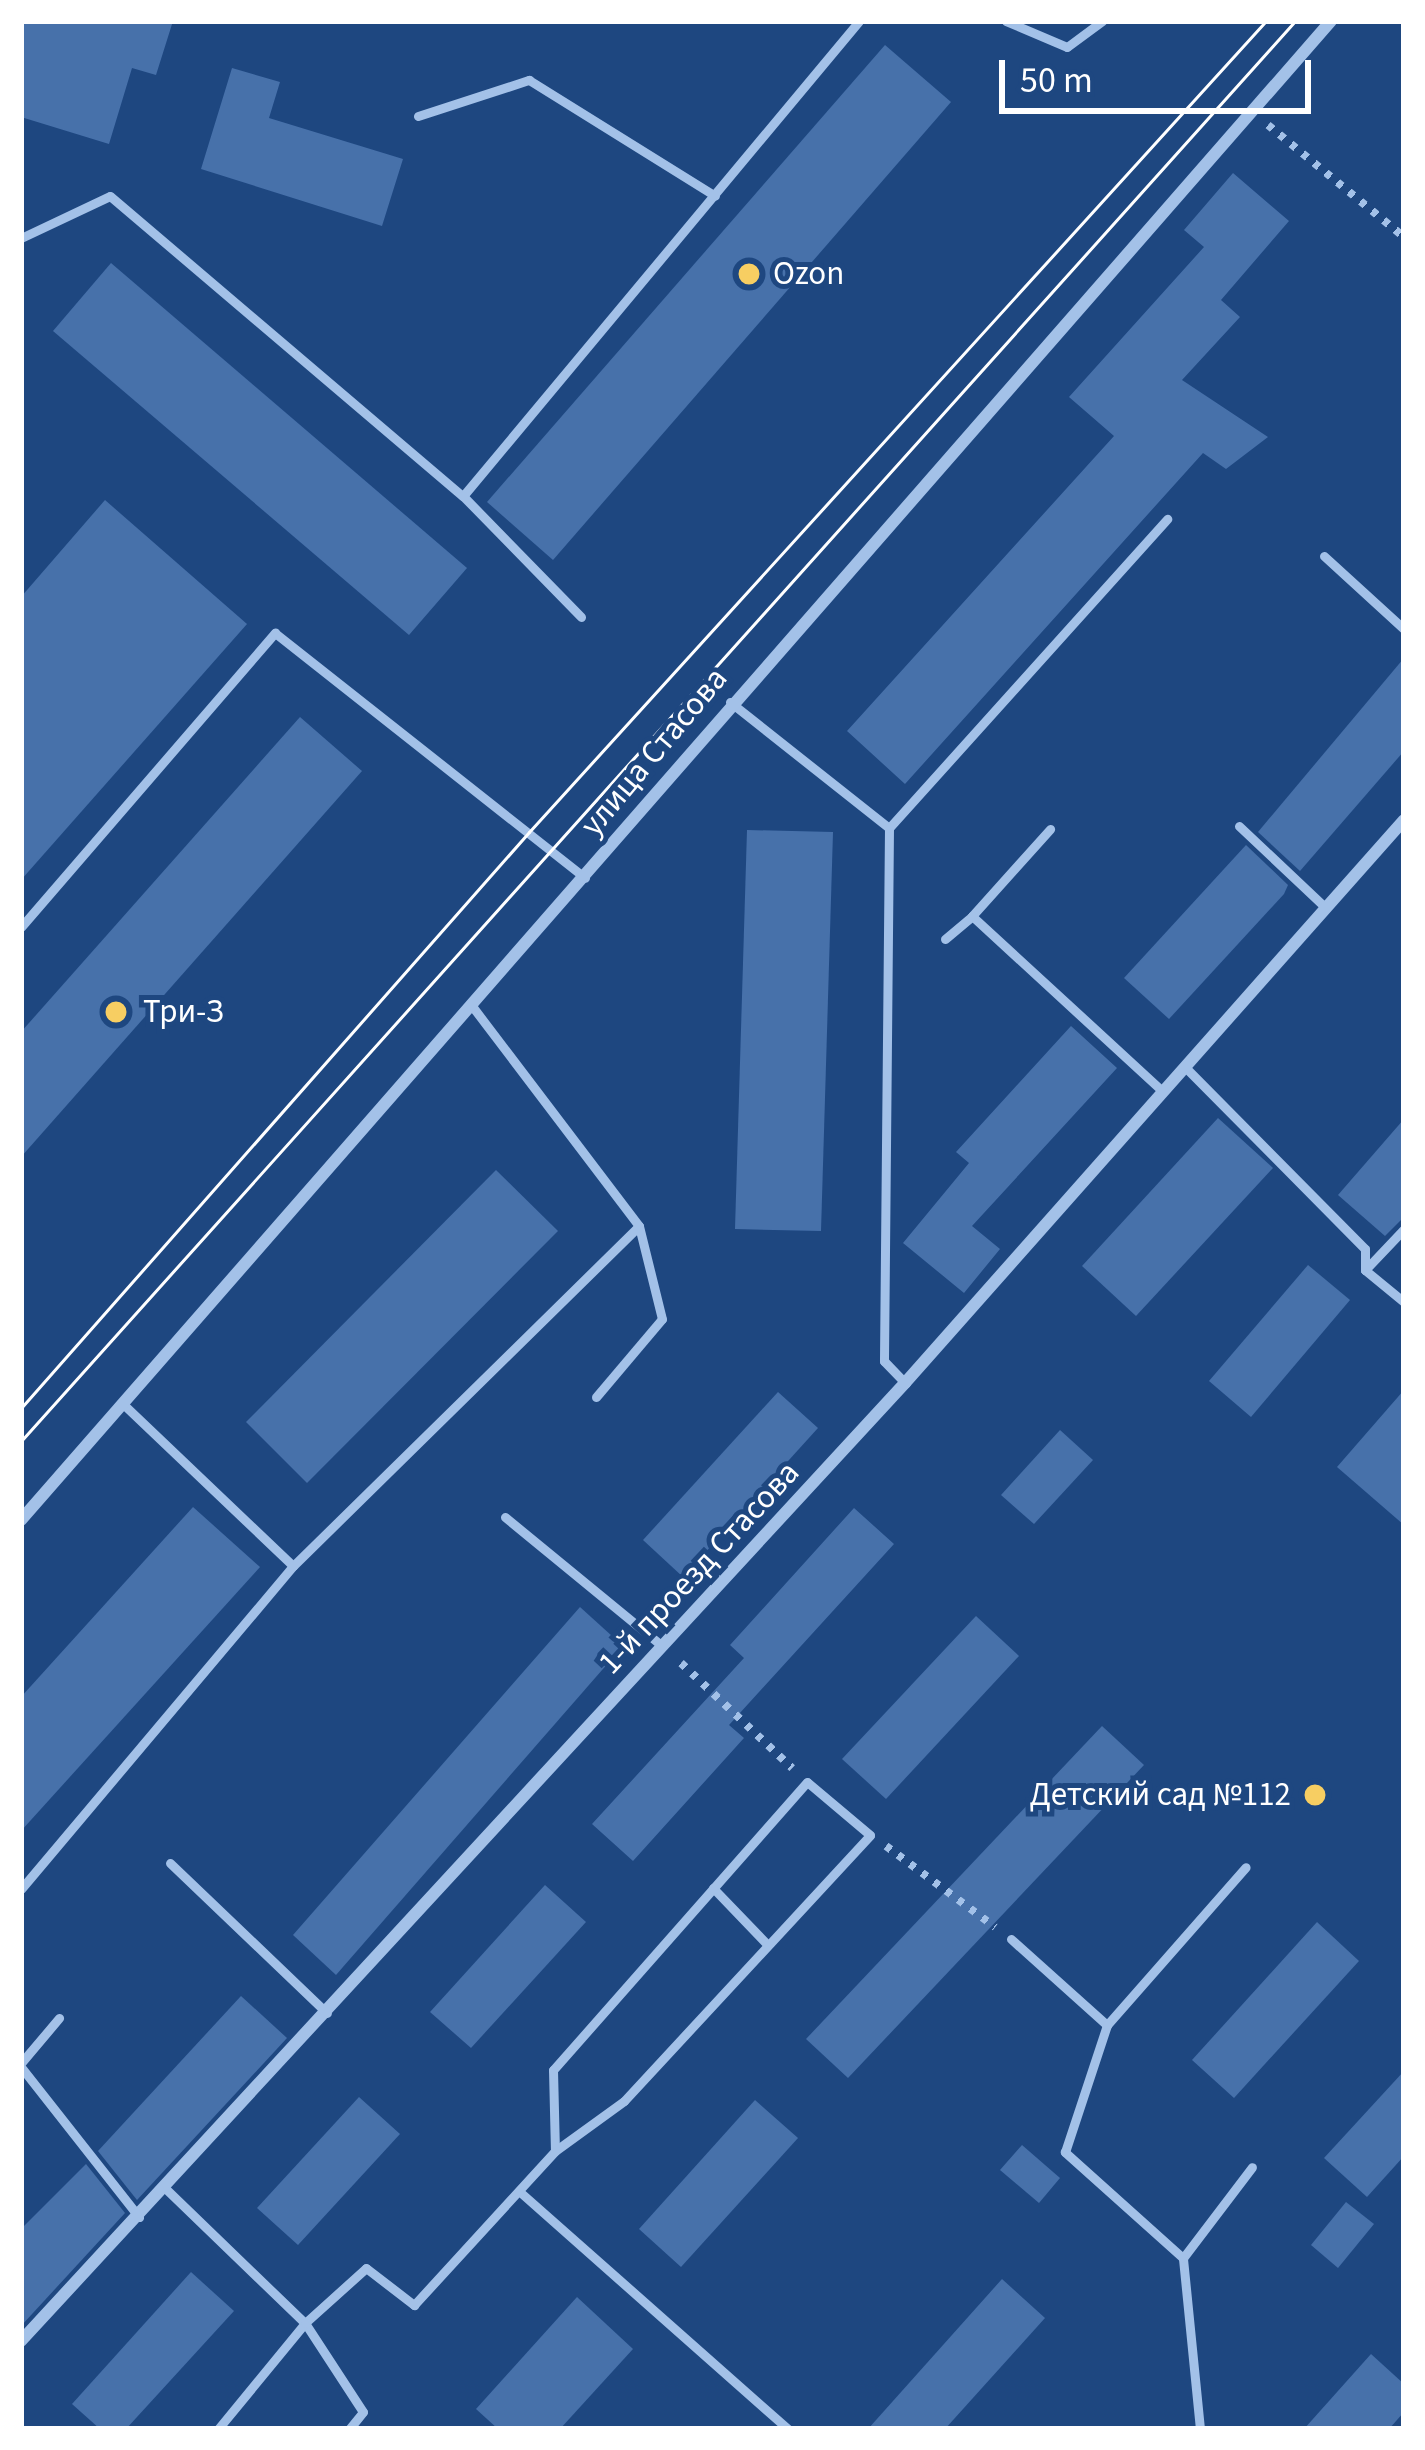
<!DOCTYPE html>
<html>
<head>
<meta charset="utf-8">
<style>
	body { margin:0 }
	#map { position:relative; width:1425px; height:2450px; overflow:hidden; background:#1e4780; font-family:"Source Sans 3",sans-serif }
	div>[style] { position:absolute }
	.building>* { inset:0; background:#4771aa }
	.path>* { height:8px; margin-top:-4px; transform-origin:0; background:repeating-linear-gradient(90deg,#a3c1e8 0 6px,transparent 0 15px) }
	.service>* { height:9px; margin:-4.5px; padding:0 4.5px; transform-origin:4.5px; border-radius:4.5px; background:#a3c1e8 }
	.minor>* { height:12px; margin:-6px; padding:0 6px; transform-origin:6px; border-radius:6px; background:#a3c1e8 }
	.tram>* { height:3px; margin:-1.5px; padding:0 1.5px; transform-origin:1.5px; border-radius:1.5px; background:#fff }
	.dots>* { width:33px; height:33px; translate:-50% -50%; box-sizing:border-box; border:6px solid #1e4780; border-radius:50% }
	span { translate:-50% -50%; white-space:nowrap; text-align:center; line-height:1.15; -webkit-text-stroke:10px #1e4780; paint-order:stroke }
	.poi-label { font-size:33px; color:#fff }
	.left { translate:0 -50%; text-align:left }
	.right { translate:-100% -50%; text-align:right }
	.street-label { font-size:33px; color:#fff }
	.frame { position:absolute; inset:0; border:24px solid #fff; pointer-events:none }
	.scale { position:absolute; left:999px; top:60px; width:312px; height:54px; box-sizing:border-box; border:6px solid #fff; border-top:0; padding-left:15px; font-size:36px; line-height:42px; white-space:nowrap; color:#fff; -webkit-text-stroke:9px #1e4780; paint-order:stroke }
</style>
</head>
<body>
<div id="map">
	<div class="building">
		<i style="clip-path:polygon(21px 21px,173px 21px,156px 75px,132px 68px,109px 144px,21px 117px)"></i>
		<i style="clip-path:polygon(885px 45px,951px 102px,553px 560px,487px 502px)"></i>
		<i style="clip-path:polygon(232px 68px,280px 82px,269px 118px,403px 159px,382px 226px,201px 169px)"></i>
		<i style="clip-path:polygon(1233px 173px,1289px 221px,1221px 300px,1240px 317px,1182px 380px,1268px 437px,1226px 469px,1203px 453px,905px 784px,847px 731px,1114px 436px,1069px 397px,1204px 247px,1184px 230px)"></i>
		<i style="clip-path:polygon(111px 263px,467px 568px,409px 635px,53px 331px)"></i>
		<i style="clip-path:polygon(105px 500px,247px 624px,21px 880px,21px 597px)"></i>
		<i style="clip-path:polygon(1404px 658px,1404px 751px,1300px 871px,1258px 832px)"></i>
		<i style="clip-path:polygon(300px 717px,362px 771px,21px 1157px,21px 1032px)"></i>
		<i style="clip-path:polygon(747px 830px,833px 832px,821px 1231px,735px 1229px)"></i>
		<i style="clip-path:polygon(1246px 845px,1288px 885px,1284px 894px,1169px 1019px,1124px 978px)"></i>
		<i style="clip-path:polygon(1071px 1026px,1117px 1068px,972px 1226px,1000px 1249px,964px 1293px,903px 1243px,969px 1163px,956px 1152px)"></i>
		<i style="clip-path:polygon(1218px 1118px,1273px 1168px,1136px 1316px,1082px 1266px)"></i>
		<i style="clip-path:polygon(1404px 1119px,1404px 1217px,1385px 1236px,1338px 1195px)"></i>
		<i style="clip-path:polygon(496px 1170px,558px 1231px,307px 1483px,246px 1422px)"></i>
		<i style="clip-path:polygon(1308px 1265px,1350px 1300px,1251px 1417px,1209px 1381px)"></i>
		<i style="clip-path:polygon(1404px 1390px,1404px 1525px,1337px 1467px)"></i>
		<i style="clip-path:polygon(778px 1392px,818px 1428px,683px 1577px,643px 1540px)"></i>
		<i style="clip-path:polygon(1060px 1430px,1093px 1460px,1034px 1524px,1001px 1495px)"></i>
		<i style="clip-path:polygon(193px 1507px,260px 1567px,21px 1831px,21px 1697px)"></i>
		<i style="clip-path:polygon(854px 1508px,894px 1544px,729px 1725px,744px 1738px,633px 1861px,592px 1824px,744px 1658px,730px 1645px)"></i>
		<i style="clip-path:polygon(580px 1607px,623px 1646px,336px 1975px,293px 1935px)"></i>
		<i style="clip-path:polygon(976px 1616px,1019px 1656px,886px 1799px,842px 1759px)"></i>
		<i style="clip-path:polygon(1102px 1726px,1144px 1765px,848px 2078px,806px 2039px)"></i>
		<i style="clip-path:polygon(545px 1885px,586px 1922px,471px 2048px,430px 2012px)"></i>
		<i style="clip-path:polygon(1317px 1922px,1359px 1961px,1234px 2098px,1192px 2060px)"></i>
		<i style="clip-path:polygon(241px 1996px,287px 2038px,137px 2200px,98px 2151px)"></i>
		<i style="clip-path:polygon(1404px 2071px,1404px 2156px,1367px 2197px,1324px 2158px)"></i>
		<i style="clip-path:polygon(359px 2097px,400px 2134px,298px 2245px,257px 2208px)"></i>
		<i style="clip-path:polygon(755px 2100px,798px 2138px,681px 2267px,639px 2229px)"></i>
		<i style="clip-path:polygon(1022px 2145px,1060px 2178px,1039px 2203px,1000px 2170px)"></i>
		<i style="clip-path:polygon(86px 2164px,125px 2213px,21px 2326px,21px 2229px)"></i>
		<i style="clip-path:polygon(1346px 2202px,1374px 2224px,1338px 2268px,1311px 2245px)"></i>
		<i style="clip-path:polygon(191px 2272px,234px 2311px,126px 2429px,100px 2429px,72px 2404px)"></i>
		<i style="clip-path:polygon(1002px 2279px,1045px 2318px,945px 2429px,868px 2429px)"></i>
		<i style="clip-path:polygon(577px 2297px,633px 2349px,560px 2429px,498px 2429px,476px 2409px)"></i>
		<i style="clip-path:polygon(1371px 2354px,1404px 2384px,1404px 2412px,1389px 2429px,1304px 2429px)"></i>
	</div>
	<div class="path">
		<i style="left:1268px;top:125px;width:176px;rotate:39.5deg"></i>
		<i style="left:681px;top:1663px;width:153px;rotate:43.4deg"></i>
		<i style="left:886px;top:1846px;width:136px;rotate:36.6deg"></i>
	</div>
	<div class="service">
		<i style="left:1006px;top:21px;width:66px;rotate:23.1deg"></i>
		<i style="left:1067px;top:47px;width:44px;rotate:-36.6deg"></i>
		<i style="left:418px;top:116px;width:117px;rotate:-18deg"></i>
		<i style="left:529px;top:80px;width:219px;rotate:31.9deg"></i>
		<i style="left:21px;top:238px;width:98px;rotate:-25.3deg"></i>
		<i style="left:110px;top:196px;width:463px;rotate:40.4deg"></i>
		<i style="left:463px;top:496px;width:618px;rotate:-50.18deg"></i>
		<i style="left:463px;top:496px;width:169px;rotate:45.7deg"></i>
		<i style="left:1324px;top:556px;width:108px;rotate:42.4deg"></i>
		<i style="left:730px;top:702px;width:203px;rotate:38.4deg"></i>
		<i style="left:889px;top:828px;width:533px;rotate:90.54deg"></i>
		<i style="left:884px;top:1361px;width:30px;rotate:46deg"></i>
		<i style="left:1239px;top:826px;width:118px;rotate:43.3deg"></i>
		<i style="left:889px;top:828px;width:416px;rotate:-48deg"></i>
		<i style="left:972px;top:916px;width:117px;rotate:-48.1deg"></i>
		<i style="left:21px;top:927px;width:389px;rotate:-49.2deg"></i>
		<i style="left:275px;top:633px;width:395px;rotate:38.3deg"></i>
		<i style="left:945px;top:939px;width:35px;rotate:-40deg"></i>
		<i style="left:972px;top:916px;width:257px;rotate:42.6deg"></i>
		<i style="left:1185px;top:1067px;width:256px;rotate:45.3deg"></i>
		<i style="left:1365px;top:1249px;width:21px;rotate:90deg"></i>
		<i style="left:1365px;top:1270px;width:50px;rotate:39.4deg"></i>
		<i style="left:1365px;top:1270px;width:57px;rotate:-46.4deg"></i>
		<i style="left:596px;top:1397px;width:102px;rotate:-49.8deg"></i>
		<i style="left:662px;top:1319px;width:96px;rotate:-103.9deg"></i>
		<i style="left:122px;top:1403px;width:236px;rotate:43.6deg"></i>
		<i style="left:293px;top:1566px;width:485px;rotate:-44.5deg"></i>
		<i style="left:639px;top:1226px;width:273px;rotate:-127.2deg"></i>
		<i style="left:505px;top:1517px;width:203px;rotate:39.4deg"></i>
		<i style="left:170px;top:1863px;width:217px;rotate:43.7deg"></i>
		<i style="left:713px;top:1888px;width:75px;rotate:46.1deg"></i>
		<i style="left:21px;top:1889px;width:422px;rotate:-49.9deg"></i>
		<i style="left:1011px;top:1939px;width:129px;rotate:41.9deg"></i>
		<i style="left:21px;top:2063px;width:59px;rotate:-49.8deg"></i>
		<i style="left:21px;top:2067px;width:191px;rotate:51.8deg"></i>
		<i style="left:166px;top:2189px;width:193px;rotate:44deg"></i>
		<i style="left:305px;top:2323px;width:106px;rotate:56.9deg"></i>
		<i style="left:363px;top:2412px;width:22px;rotate:129deg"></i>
		<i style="left:520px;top:2192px;width:358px;rotate:41.5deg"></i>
		<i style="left:1183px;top:2258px;width:114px;rotate:-52.8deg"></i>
		<i style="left:218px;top:2429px;width:137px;rotate:-50.6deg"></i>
		<i style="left:305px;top:2323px;width:82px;rotate:-42deg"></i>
		<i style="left:366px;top:2268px;width:61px;rotate:37.6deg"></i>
		<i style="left:414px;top:2305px;width:209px;rotate:-47.5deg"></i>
		<i style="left:555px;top:2151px;width:85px;rotate:-35.9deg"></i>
		<i style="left:624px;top:2101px;width:362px;rotate:-47.2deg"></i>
		<i style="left:870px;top:1835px;width:82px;rotate:-139.9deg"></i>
		<i style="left:807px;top:1782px;width:384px;rotate:131.4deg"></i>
		<i style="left:553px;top:2070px;width:81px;rotate:88.6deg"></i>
		<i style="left:1200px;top:2429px;width:172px;rotate:-95.7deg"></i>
		<i style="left:1183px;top:2258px;width:159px;rotate:-138.1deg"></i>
		<i style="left:1065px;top:2152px;width:134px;rotate:-71.7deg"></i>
		<i style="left:1107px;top:2025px;width:210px;rotate:-48.7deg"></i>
	</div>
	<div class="minor">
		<i style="left:21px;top:1520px;width:1991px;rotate:-48.85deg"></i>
		<i style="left:21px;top:2341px;width:1304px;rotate:-47.3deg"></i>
		<i style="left:905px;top:1383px;width:752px;rotate:-48.45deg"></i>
	</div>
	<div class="tram">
		<i style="left:21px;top:1408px;width:768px;rotate:-48.59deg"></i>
		<i style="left:529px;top:832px;width:1096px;rotate:-47.74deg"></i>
		<i style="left:21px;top:1441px;width:1908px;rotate:-48.1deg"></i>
	</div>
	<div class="dots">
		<i style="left:749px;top:274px;background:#f7ce62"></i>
		<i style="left:116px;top:1012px;background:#f7ce62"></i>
		<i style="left:1315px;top:1795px;background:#f7ce62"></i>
	</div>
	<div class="poi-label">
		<span class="left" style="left:773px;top:274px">Ozon</span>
		<span class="left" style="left:143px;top:1012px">Три-З</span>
		<span class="right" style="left:1291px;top:1795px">Детский сад №112</span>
	</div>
	<div class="street-label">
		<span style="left:654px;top:752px;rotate:-50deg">улица Стасова</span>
		<span style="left:699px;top:1568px;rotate:-47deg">1-й проезд Стасова</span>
	</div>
	<div class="frame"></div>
	<div class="scale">50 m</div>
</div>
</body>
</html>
